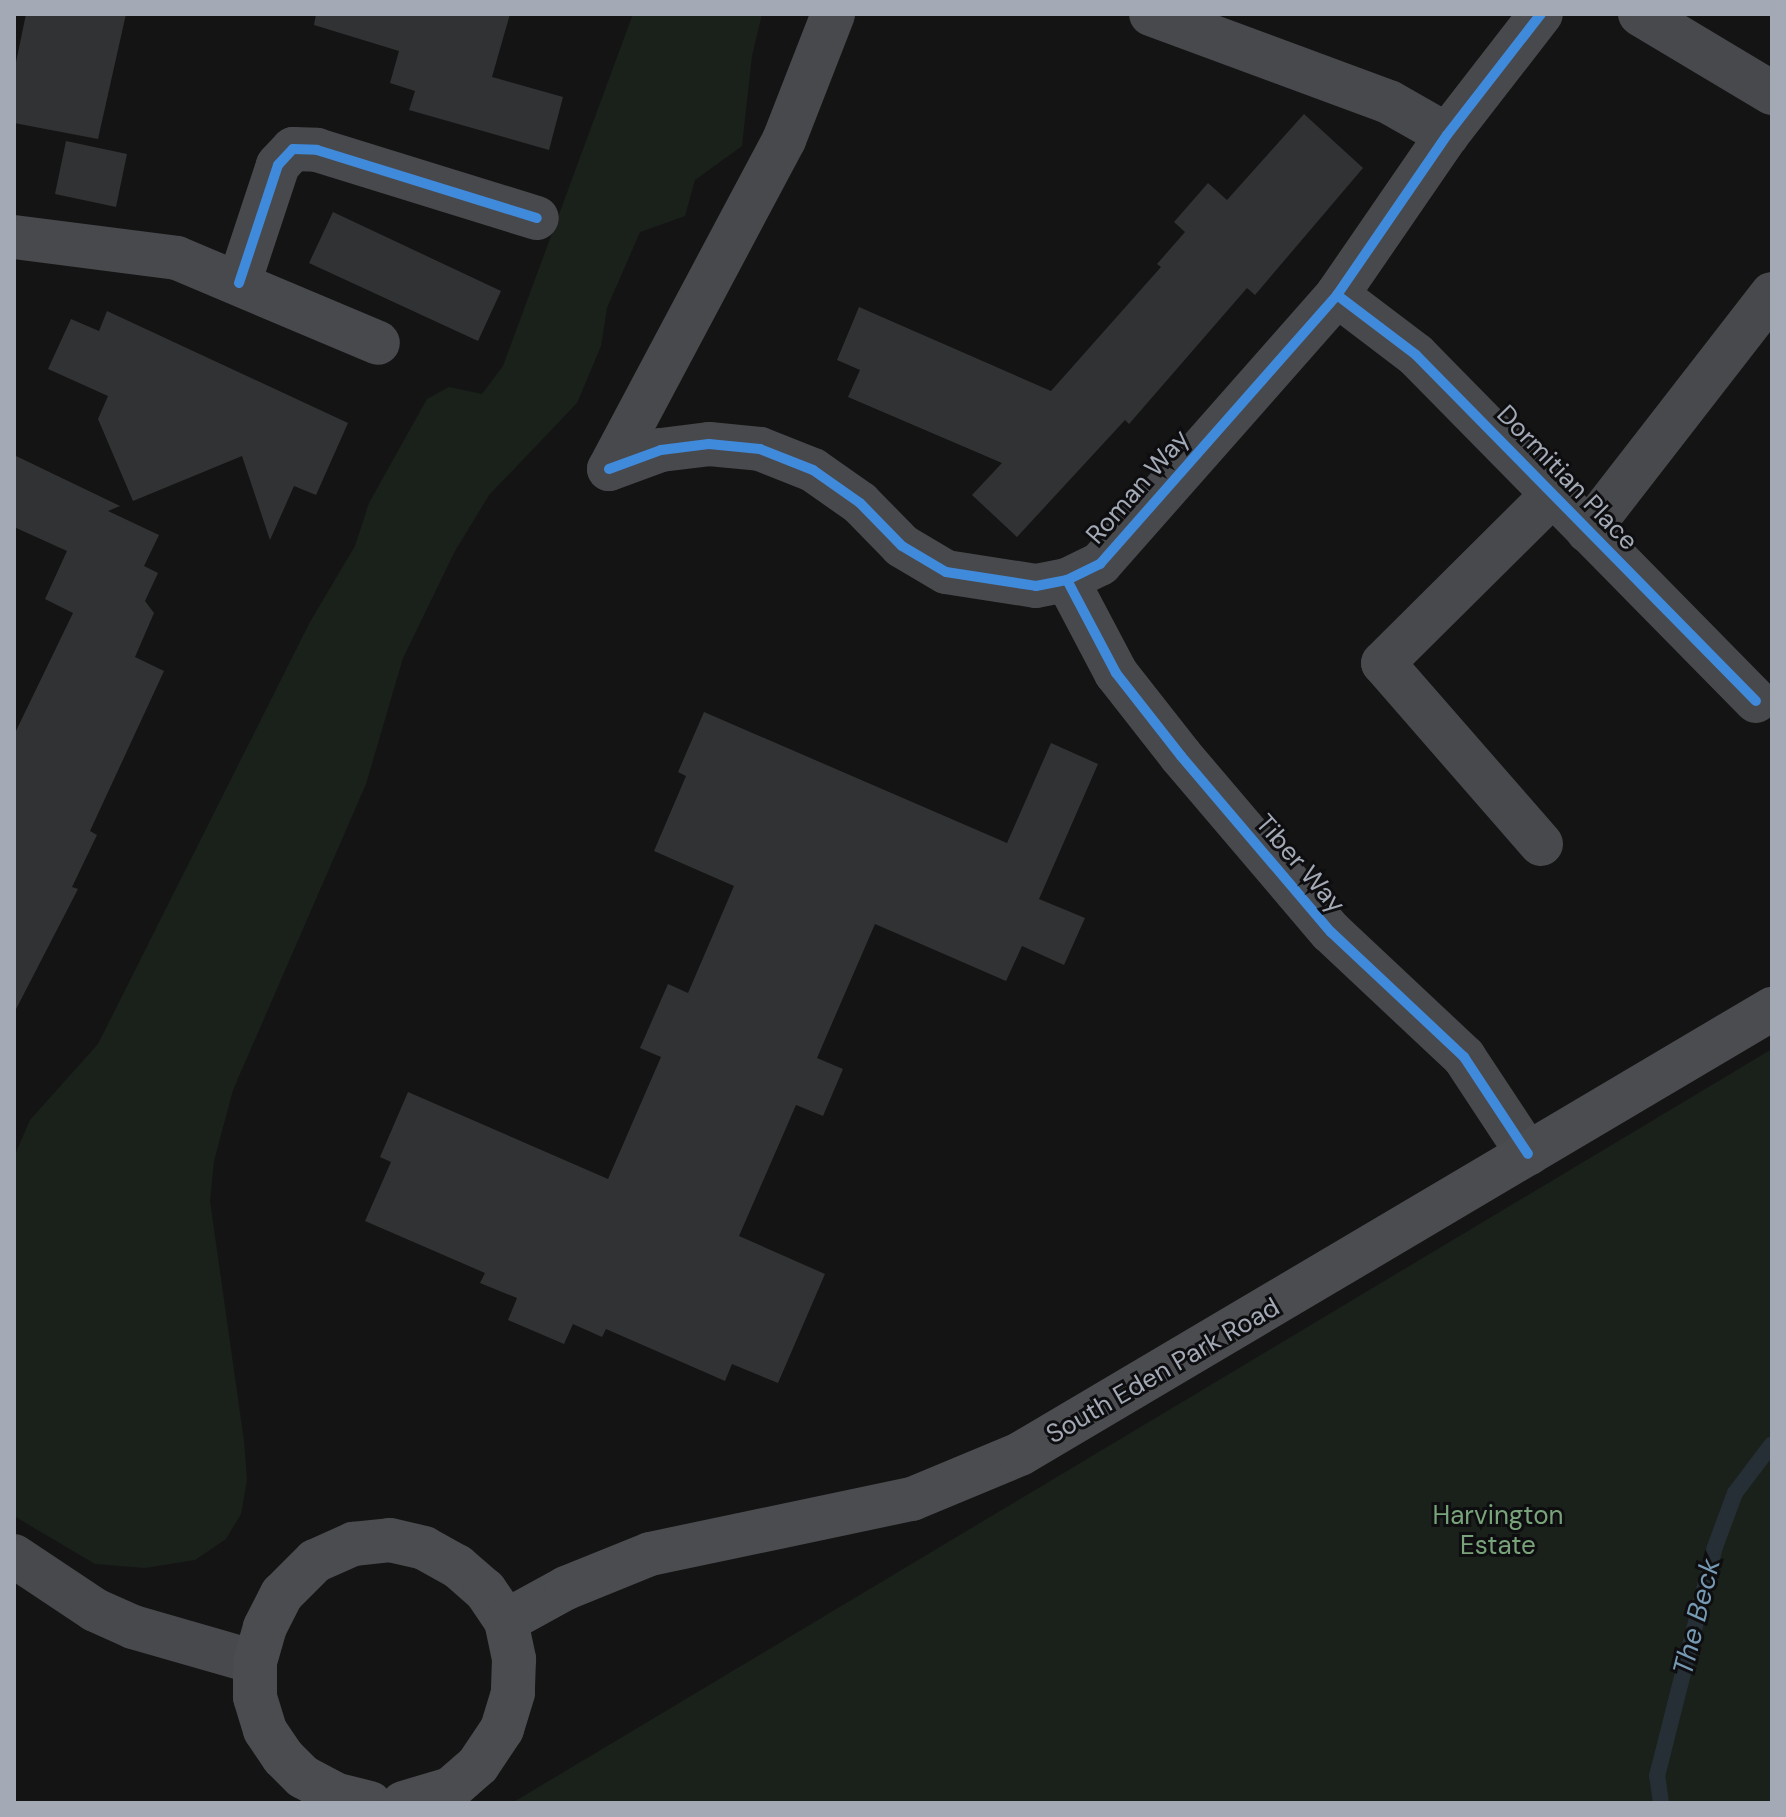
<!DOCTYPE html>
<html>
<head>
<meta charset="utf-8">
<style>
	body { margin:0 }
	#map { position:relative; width:1786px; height:1817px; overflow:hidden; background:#141414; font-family:"DM Sans",sans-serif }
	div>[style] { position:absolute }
	.green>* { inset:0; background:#1a211b }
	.stream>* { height:16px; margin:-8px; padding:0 8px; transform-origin:8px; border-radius:8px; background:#262f36 }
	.building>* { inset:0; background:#313233 }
	.minor>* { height:44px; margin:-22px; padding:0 22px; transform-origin:22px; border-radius:22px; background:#48494d }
	.major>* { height:44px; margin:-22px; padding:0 22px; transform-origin:22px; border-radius:22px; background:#4a4c4f }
	.cycleway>* { height:10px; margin:-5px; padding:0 5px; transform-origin:5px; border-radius:5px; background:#408adc }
	span { translate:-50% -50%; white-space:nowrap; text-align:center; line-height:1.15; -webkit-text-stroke:6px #0e0e10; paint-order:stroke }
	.street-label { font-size:26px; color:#a3aab6 }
	.park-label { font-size:26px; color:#79a37a }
	.water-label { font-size:28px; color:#779ab4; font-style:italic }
	.frame { position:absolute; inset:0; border:16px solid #a3aab6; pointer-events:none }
</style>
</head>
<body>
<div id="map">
	<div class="green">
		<i style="clip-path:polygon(633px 14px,762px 14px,752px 56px,742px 146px,695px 180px,685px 216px,640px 232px,607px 308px,601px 346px,577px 403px,489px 495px,455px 551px,403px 658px,366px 784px,233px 1090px,214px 1161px,210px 1201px,244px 1441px,247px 1480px,241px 1514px,226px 1539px,195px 1560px,145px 1568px,95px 1564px,14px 1516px,14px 1157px,30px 1120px,98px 1044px,310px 622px,355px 546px,369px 503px,427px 399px,449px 387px,482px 394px,503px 366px)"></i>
		<i style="clip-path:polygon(1772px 1049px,1772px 1803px,512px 1803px)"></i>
	</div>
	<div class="stream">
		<i style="left:1661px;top:1803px;width:27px;rotate:-98deg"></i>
		<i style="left:1657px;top:1776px;width:236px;rotate:-75.8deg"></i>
		<i style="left:1715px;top:1547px;width:58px;rotate:-69.7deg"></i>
		<i style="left:1735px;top:1493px;width:61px;rotate:-52.9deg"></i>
	</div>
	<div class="building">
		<i style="clip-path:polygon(26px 14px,126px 14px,98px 139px,14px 123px,14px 72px)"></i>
		<i style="clip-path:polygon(316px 14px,510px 14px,492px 77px,563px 97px,549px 150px,409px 110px,415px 91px,390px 83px,399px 51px,314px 25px)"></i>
		<i style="clip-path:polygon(1304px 114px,1363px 168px,1255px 295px,1247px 288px,1129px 424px,1125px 420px,1017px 537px,972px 495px,1002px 463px,848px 397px,860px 370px,837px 360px,859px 307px,1051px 391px,1161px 267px,1157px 264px,1185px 232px,1174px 222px,1208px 183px,1227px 200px)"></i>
		<i style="clip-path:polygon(66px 141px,127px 154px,116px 207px,55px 194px)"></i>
		<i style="clip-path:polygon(333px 212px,501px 291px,478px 341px,309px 263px)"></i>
		<i style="clip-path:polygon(107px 311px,348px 423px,316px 495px,294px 486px,270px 540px,242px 456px,133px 501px,98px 419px,108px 396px,48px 369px,71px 319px,99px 331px)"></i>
		<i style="clip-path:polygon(14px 455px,120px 506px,108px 511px,159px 535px,144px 566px,158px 573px,145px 601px,154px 613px,135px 657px,164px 671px,90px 831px,97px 835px,72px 887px,78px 889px,14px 1013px,14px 735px,73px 613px,45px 599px,67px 551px,14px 527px)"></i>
		<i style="clip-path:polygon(704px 712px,1007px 843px,1051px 743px,1098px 764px,1039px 899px,1085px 918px,1064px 965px,1022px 946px,1006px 981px,875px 924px,817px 1058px,843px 1069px,823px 1116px,796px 1105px,739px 1236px,825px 1274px,778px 1383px,732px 1364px,725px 1381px,606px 1329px,602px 1337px,573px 1324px,564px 1344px,508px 1320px,517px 1298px,480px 1283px,485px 1273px,365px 1221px,391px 1162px,380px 1157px,408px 1092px,608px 1179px,661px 1057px,640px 1048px,668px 984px,688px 993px,734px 886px,654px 851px,686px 776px,678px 772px)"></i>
	</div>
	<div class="minor">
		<i style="left:1151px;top:14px;width:254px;rotate:20.3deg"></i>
		<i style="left:1389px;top:102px;width:67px;rotate:29.6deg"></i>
		<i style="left:1640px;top:14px;width:154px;rotate:30.9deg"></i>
		<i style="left:14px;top:237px;width:164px;rotate:7.3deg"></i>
		<i style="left:177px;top:258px;width:218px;rotate:22.9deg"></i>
		<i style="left:239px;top:283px;width:124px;rotate:-71.7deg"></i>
		<i style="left:278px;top:165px;width:22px;rotate:-47deg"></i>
		<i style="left:293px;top:149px;width:24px;rotate:2deg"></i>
		<i style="left:317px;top:150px;width:230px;rotate:17.2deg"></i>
		<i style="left:1337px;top:295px;width:99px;rotate:37.2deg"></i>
		<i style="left:1416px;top:355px;width:485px;rotate:45.5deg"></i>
		<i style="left:609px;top:469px;width:55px;rotate:-20.1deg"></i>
		<i style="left:661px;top:450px;width:48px;rotate:-7.1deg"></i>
		<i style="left:709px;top:444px;width:51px;rotate:5.6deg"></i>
		<i style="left:760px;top:449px;width:57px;rotate:21.6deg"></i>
		<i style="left:813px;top:470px;width:57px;rotate:35.1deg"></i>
		<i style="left:860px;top:503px;width:60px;rotate:45.7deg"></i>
		<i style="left:902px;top:546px;width:51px;rotate:30.6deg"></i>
		<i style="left:946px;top:572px;width:91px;rotate:8.8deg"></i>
		<i style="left:1036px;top:586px;width:32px;rotate:-11deg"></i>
		<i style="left:1067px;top:580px;width:37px;rotate:-26deg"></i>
		<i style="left:1100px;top:564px;width:359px;rotate:-48.6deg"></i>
		<i style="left:1337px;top:295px;width:194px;rotate:-55.5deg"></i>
		<i style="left:1447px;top:135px;width:153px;rotate:-52.2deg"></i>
		<i style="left:609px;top:469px;width:373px;rotate:-62deg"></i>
		<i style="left:784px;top:140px;width:135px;rotate:-68.7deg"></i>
		<i style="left:1588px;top:531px;width:300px;rotate:-52.2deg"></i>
		<i style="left:1067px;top:580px;width:105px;rotate:62.2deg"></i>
		<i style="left:1116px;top:673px;width:105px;rotate:51.9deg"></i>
		<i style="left:1181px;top:756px;width:231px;rotate:49.6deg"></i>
		<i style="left:1331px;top:932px;width:183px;rotate:43.2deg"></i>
		<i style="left:1464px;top:1057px;width:116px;rotate:56.6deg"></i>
		<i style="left:1541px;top:844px;width:240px;rotate:-131.1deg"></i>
		<i style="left:1383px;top:663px;width:238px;rotate:-44.8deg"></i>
		<i style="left:14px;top:1556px;width:97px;rotate:33.7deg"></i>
		<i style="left:95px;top:1610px;width:42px;rotate:24.1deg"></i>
		<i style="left:133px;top:1627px;width:127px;rotate:16deg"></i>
	</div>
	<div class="major">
		<i style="left:506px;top:1621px;width:68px;rotate:-28.8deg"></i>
		<i style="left:566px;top:1588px;width:91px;rotate:-22deg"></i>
		<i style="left:650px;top:1554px;width:268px;rotate:-11.9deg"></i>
		<i style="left:912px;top:1499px;width:117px;rotate:-22.6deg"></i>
		<i style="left:1020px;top:1454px;width:874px;rotate:-30.62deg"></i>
		<i style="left:370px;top:1803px;width:34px;rotate:-166deg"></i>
		<i style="left:337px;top:1795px;width:38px;rotate:-152deg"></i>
		<i style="left:303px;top:1777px;width:28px;rotate:-135deg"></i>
		<i style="left:283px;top:1757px;width:32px;rotate:-124deg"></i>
		<i style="left:265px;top:1730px;width:34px;rotate:-107deg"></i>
		<i style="left:255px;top:1697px;width:35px;rotate:-90deg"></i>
		<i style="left:255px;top:1662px;width:36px;rotate:-74deg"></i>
		<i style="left:265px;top:1627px;width:37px;rotate:-63deg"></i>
		<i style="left:282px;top:1594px;width:47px;rotate:-45deg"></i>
		<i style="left:315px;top:1561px;width:42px;rotate:-24.1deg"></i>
		<i style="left:353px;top:1544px;width:37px;rotate:-6deg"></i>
		<i style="left:390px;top:1540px;width:35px;rotate:13deg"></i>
		<i style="left:424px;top:1548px;width:38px;rotate:29deg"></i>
		<i style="left:457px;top:1566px;width:37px;rotate:41deg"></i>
		<i style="left:485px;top:1590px;width:37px;rotate:56deg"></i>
		<i style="left:506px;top:1621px;width:39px;rotate:78deg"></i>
		<i style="left:514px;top:1659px;width:34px;rotate:92deg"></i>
		<i style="left:513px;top:1693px;width:38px;rotate:107deg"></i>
		<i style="left:502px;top:1729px;width:43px;rotate:123.7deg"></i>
		<i style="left:478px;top:1765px;width:37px;rotate:139deg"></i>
		<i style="left:450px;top:1789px;width:49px;rotate:163.4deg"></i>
	</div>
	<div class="cycleway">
		<i style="left:239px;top:283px;width:124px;rotate:-71.7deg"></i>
		<i style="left:278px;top:165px;width:22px;rotate:-47deg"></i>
		<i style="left:293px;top:149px;width:24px;rotate:2deg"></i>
		<i style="left:317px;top:150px;width:230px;rotate:17.2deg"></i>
		<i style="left:1337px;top:295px;width:99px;rotate:37.2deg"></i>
		<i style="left:1416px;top:355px;width:485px;rotate:45.5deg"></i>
		<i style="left:609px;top:469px;width:55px;rotate:-20.1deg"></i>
		<i style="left:661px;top:450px;width:48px;rotate:-7.1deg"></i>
		<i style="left:709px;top:444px;width:51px;rotate:5.6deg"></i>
		<i style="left:760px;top:449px;width:57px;rotate:21.6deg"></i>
		<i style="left:813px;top:470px;width:57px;rotate:35.1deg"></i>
		<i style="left:860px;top:503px;width:60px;rotate:45.7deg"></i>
		<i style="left:902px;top:546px;width:51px;rotate:30.6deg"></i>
		<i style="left:946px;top:572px;width:91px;rotate:8.8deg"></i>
		<i style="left:1036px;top:586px;width:32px;rotate:-11deg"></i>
		<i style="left:1067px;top:580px;width:37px;rotate:-26deg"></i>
		<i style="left:1100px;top:564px;width:359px;rotate:-48.6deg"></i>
		<i style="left:1337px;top:295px;width:194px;rotate:-55.5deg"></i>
		<i style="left:1447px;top:135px;width:153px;rotate:-52.2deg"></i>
		<i style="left:1067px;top:580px;width:105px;rotate:62.2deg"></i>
		<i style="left:1116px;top:673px;width:105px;rotate:51.9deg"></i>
		<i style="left:1181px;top:756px;width:231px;rotate:49.6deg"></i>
		<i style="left:1331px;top:932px;width:183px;rotate:43.2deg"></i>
		<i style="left:1464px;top:1057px;width:116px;rotate:56.6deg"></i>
	</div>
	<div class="street-label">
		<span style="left:1567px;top:478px;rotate:46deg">Dormitian Place</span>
		<span style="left:1138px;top:487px;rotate:-49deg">Roman Way</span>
		<span style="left:1300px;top:864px;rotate:49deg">Tiber Way</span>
		<span style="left:1163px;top:1371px;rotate:-30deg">South Eden Park Road</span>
	</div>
	<div class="park-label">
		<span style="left:1498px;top:1531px">Harvington<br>Estate</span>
	</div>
	<div class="water-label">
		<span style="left:1697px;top:1617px;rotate:-76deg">The Beck</span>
	</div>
	<div class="frame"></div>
</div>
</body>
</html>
